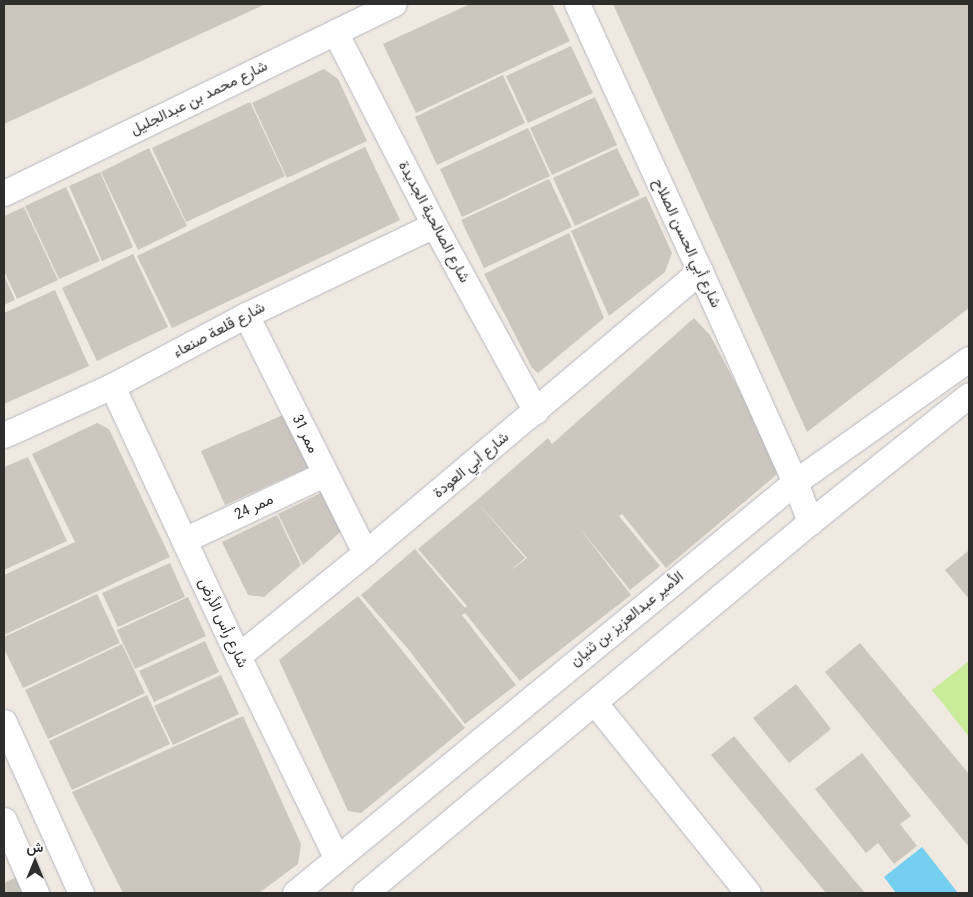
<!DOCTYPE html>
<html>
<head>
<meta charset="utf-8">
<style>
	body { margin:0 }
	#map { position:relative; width:973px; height:897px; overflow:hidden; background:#efe9e1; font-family:"Roboto Condensed",Vazirmatn,sans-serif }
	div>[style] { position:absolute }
	.pitch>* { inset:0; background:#c9ec9a }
	.water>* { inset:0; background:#75cff0 }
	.building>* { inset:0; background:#cbc7bf }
	.roads { filter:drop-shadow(0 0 1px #b4b7c1) drop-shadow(0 0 1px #b4b7c1) }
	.minor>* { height:25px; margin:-12.5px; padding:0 12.5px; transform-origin:12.5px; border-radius:12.5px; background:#fff }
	span { translate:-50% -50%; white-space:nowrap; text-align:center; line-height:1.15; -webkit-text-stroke:4.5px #fff; paint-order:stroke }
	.street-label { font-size:15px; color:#2e2e2e }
	.frame { position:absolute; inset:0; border:5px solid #2e2e2e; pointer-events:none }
	.north { position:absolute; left:10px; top:837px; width:50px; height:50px; -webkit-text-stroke:4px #fff; paint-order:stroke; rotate:0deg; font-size:14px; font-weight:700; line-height:20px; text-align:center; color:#2e2e2e }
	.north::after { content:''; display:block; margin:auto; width:18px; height:22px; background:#2e2e2e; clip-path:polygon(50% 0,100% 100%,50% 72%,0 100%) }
</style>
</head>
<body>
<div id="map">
	<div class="pitch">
		<i style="clip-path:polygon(969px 661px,969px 737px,932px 690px)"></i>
	</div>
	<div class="water">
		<i style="clip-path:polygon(922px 847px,958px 893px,896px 893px,884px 877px)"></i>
	</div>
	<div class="building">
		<i style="clip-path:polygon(4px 4px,266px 4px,4px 124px)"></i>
		<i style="clip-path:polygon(470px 4px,552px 4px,570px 41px,416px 113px,383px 44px)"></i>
		<i style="clip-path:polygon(613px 4px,969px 4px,969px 308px,807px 432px)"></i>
		<i style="clip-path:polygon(571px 46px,593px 93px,528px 123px,506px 76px)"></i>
		<i style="clip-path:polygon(324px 69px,338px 79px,367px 141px,287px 178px,252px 103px)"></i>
		<i style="clip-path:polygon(503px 75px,525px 123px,437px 165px,415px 117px)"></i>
		<i style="clip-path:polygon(595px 97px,617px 145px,552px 175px,530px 128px)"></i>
		<i style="clip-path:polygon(250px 102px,285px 176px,186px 222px,152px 148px)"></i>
		<i style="clip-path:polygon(528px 128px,550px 176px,462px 217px,440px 169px)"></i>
		<i style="clip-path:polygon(365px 147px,400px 220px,172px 328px,137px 256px)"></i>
		<i style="clip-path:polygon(149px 148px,187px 226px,138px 250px,101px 172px)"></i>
		<i style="clip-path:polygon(617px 148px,640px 195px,575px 226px,553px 178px)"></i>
		<i style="clip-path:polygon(100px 172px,133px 247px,102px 261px,69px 186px)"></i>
		<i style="clip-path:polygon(549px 179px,572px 227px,484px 268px,461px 220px)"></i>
		<i style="clip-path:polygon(66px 187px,100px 261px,59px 279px,25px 206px)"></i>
		<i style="clip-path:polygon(646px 196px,672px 253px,665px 272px,609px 316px,571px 231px)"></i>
		<i style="clip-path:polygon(24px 207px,58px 280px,17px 299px,4px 271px,4px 216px)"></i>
		<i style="clip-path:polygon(569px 233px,604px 318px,538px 373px,532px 368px,484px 274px)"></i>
		<i style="clip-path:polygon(133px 254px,168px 327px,97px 361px,62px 288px)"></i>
		<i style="clip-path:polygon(4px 275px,15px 300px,4px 305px)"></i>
		<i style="clip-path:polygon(55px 290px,89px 366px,4px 404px,4px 313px)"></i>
		<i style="clip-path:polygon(694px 318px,710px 335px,782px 470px,666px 568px,622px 514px,619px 516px,660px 566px,630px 590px,578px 526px,631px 595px,520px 681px,465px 613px,462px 615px,516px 685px,465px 724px,409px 650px,361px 595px,415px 549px,465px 608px,467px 606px,418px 549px,476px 501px,525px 558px,510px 571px,522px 562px,527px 558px,476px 501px,548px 438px,552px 444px)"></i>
		<i style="clip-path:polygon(301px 407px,325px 460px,225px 505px,201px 451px)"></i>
		<i style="clip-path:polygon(97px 423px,109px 429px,170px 557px,4px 635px,4px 575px,75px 542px,32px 454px)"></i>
		<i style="clip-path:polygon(28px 457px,67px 541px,4px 570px,4px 467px)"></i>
		<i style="clip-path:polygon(325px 491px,344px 529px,303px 565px,278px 514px)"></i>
		<i style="clip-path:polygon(277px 515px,301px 565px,264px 597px,248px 595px,222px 542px)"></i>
		<i style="clip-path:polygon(968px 551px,969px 552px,969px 599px,945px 570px)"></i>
		<i style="clip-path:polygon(170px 563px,185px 597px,118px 627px,102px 593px)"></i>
		<i style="clip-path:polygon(97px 594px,120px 643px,23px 688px,4px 649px,4px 637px)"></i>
		<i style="clip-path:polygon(358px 596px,465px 728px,361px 813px,348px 811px,279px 660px)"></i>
		<i style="clip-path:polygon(188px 597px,206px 636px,135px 669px,117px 630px)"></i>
		<i style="clip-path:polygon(205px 641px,219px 672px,154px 702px,139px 671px)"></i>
		<i style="clip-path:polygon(860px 643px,969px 774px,969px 847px,825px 672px)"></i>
		<i style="clip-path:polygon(122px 644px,145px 693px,48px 739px,25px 690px)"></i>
		<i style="clip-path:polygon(221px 675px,239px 714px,173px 745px,154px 706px)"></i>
		<i style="clip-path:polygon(796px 684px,831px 729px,789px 763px,753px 718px)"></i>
		<i style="clip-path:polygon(147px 695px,170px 744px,72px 790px,49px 741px)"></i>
		<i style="clip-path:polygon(243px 716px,301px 844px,298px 864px,259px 893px,123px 893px,72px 792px)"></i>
		<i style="clip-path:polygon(734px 736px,865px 893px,826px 893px,711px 755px)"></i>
		<i style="clip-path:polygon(862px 753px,911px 816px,900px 824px,917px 846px,894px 864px,878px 843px,866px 853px,815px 789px)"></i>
		<i style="clip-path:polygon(18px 876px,27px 893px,4px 893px,4px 883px)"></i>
	</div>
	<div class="roads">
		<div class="minor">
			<i style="left:577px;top:4px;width:294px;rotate:65.3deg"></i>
			<i style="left:700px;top:271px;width:231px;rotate:65.8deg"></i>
			<i style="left:795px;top:482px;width:43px;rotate:69.4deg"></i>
			<i style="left:335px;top:32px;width:217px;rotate:62.8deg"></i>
			<i style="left:434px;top:225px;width:212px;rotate:61.3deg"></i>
			<i style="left:4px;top:193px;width:433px;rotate:-25.9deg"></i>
			<i style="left:246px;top:315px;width:266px;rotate:63.4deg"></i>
			<i style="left:112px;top:386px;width:298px;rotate:65deg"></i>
			<i style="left:238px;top:656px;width:224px;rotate:64deg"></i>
			<i style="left:4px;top:435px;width:119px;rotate:-24.4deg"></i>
			<i style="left:112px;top:386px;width:152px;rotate:-27.9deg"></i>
			<i style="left:246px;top:315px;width:208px;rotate:-25.6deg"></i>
			<i style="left:184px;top:540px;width:155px;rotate:-25.2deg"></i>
			<i style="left:238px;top:656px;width:164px;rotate:-39deg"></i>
			<i style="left:365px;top:553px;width:438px;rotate:-40.1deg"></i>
			<i style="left:594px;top:702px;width:245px;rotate:51.1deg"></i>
			<i style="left:4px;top:722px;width:188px;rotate:65.8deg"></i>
			<i style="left:4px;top:820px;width:80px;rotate:66.3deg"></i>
			<i style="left:295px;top:893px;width:647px;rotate:-39.42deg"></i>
			<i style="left:795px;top:482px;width:213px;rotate:-35.3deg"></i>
			<i style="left:365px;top:893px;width:579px;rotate:-39.82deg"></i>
			<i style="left:810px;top:522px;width:203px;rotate:-38.6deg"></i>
		</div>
	</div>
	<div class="street-label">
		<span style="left:199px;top:98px;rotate:-26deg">شارع محمد بن عبدالجليل</span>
		<span style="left:434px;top:222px;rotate:62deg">شارع الصالحية الجديدة</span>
		<span style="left:687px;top:243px;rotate:65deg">شارع أبي الحسن الصلاح</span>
		<span style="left:219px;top:330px;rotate:-28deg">شارع قلعة صنعاء</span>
		<span style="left:305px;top:434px;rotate:64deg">ممر 31</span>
		<span style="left:471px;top:465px;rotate:-40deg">شارع أبي العودة</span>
		<span style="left:254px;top:507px;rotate:-25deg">ممر 24</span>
		<span style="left:627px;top:619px;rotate:-39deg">الأمير عبدالعزيز بن ثنيان</span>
		<span style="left:223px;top:623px;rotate:65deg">شارع رأس الأرض</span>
	</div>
	<div class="frame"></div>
	<div class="north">ش</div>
</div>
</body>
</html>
